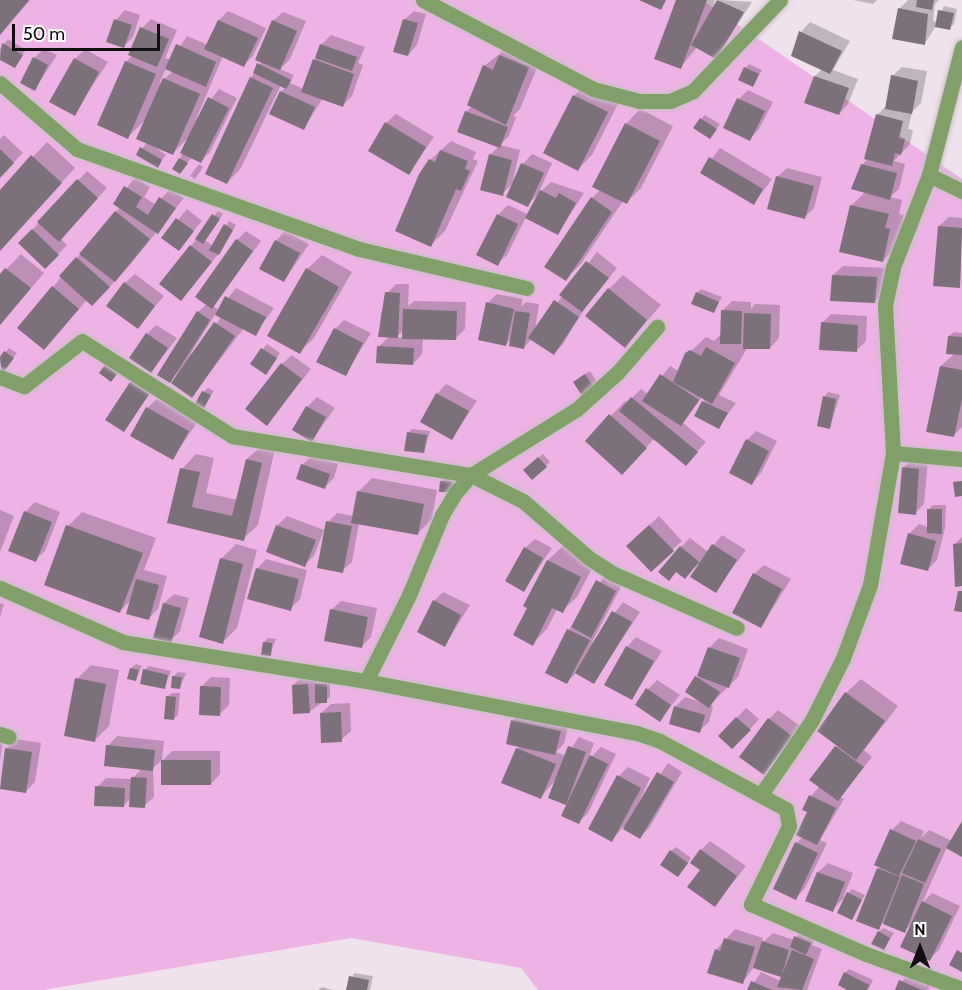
<!DOCTYPE html>
<html>
<head>
<meta charset="utf-8">
<style>
	body { margin:0 }
	#map { position:relative; width:962px; height:990px; overflow:hidden; background:#f0e2ed; font-family:Cabin,sans-serif }
	div>[style] { position:absolute }
	.green>* { inset:0; background:#edb3e5 }
	.shadow>* { inset:0; background:#0003 }
	.building>* { inset:0; background:#7c707a }
	.roads { filter:drop-shadow(0 0 2px #ccc0ca) drop-shadow(0 0 2px #ccc0ca) }
	.minor>* { height:15px; margin:-7.5px; padding:0 7.5px; transform-origin:7.5px; border-radius:7.5px; background:#819f68 }
	span { translate:-50% -50%; white-space:nowrap; text-align:center; line-height:1.15; -webkit-text-stroke:5px #fff; paint-order:stroke }
	.north { position:absolute; left:890px; top:918px; width:60px; height:60px; -webkit-text-stroke:4px #fff; paint-order:stroke; rotate:0deg; font-size:16px; font-weight:700; line-height:24px; text-align:center; color:#110d10 }
	.north::after { content:''; display:block; margin:auto; width:21px; height:27px; background:#110d10; clip-path:polygon(50% 0,100% 100%,50% 72%,0 100%) }
	.scale { position:absolute; left:12px; top:24px; width:148px; height:27px; box-sizing:border-box; border:3px solid #110d10; border-top:0; padding-left:8px; font-size:18px; line-height:21px; white-space:nowrap; color:#110d10; -webkit-text-stroke:4px #fff; paint-order:stroke }
</style>
</head>
<body>
<div id="map">
	<div class="green">
		<i style="clip-path:polygon(0 0,702px 0,962px 179px,962px 990px,538px 990px,521px 968px,351px 938px,43px 990px,0 990px)"></i>
	</div>
	<div class="shadow">
		<i style="clip-path:polygon(0 0,30px 0,0 35px)"></i>
		<i style="clip-path:polygon(678px 0,715px 0,713px 9px,719px 0,752px 2px,716px 58px,697px 47px,681px 67px)"></i>
		<i style="clip-path:polygon(853px 0,877px 0,873px 4px)"></i>
		<i style="clip-path:polygon(908px 0,939px 0,935px 4px,933px 21px,937px 22px,944px 6px,957px 9px,954px 24px,950px 28px,936px 26px,925px 43px,899px 9px)"></i>
		<i style="clip-path:polygon(125px 10px,140px 15px,133px 37px,124px 46px,116px 20px)"></i>
		<i style="clip-path:polygon(evenodd,228px 11px,266px 28px,253px 56px,243px 66px,223px 56px,196px 119px,219px 89px,237px 98px,210px 152px,201px 161px,192px 157px,180px 172px,180px 159px,189px 137px,173px 153px,151px 144px,166px 155px,157px 166px,138px 155px,147px 142px,147px 118px,128px 137px,126px 62px,133px 55px,142px 28px,151px 19px,177px 30px,165px 58px,171px 60px,187px 36px,208px 45px,219px 20px,228px 11px,166px 68px,173px 71px,159px 84px,166px 68px)"></i>
		<i style="clip-path:polygon(414px 11px,426px 14px,417px 45px,408px 55px,404px 20px)"></i>
		<i style="clip-path:polygon(283px 12px,306px 21px,290px 59px,280px 69px,294px 75px,290px 83px,304px 89px,321px 45px,331px 35px,365px 47px,358px 63px,363px 65px,352px 96px,343px 105px,323px 98px,304px 128px,281px 92px,286px 87px,281px 85px,241px 168px,227px 183px,251px 78px,262px 61px,273px 21px)"></i>
		<i style="clip-path:polygon(810px 22px,850px 41px,833px 70px,858px 79px,848px 104px,839px 114px,815px 76px,822px 69px,793px 55px,801px 32px)"></i>
		<i style="clip-path:polygon(8px 39px,26px 50px,14px 66px,0 58px,0 49px)"></i>
		<i style="clip-path:polygon(515px 42px,543px 53px,520px 109px,513px 116px,516px 117px,509px 136px,500px 145px,520px 150px,512px 184px,502px 194px,490px 155px,499px 146px,466px 112px,472px 106px,484px 66px)"></i>
		<i style="clip-path:polygon(44px 49px,57px 55px,35px 89px,34px 58px)"></i>
		<i style="clip-path:polygon(85px 49px,108px 62px,74px 114px,75px 59px)"></i>
		<i style="clip-path:polygon(749px 64px,762px 70px,753px 85px,745px 68px)"></i>
		<i style="clip-path:polygon(902px 67px,927px 71px,921px 103px,912px 112px,908px 129px,913px 130px,910px 144px,894px 161px,905px 164px,899px 189px,890px 197px,902px 200px,899px 214px,904px 215px,897px 246px,883px 261px,851px 206px,865px 192px,862px 165px,869px 158px,877px 115px,887px 105px,892px 76px)"></i>
		<i style="clip-path:polygon(588px 81px,621px 98px,592px 155px,578px 169px,574px 96px)"></i>
		<i style="clip-path:polygon(748px 90px,773px 102px,759px 129px,750px 139px,739px 99px)"></i>
		<i style="clip-path:polygon(640px 109px,673px 126px,641px 188px,627px 202px,623px 201px,580px 265px,565px 279px,592px 198px,601px 189px,626px 124px)"></i>
		<i style="clip-path:polygon(396px 114px,434px 137px,409px 173px,386px 123px)"></i>
		<i style="clip-path:polygon(705px 115px,720px 124px,710px 137px,701px 119px)"></i>
		<i style="clip-path:polygon(4px 135px,23px 153px,0 176px,0 139px)"></i>
		<i style="clip-path:polygon(451px 141px,476px 152px,473px 159px,478px 161px,445px 231px,431px 245px,430px 160px)"></i>
		<i style="clip-path:polygon(47px 142px,75px 168px,0 249px,0 192px)"></i>
		<i style="clip-path:polygon(720px 148px,772px 179px,754px 203px,702px 172px)"></i>
		<i style="clip-path:polygon(532px 154px,552px 163px,538px 194px,551px 182px,584px 193px,558px 233px,526px 217px,507px 255px,497px 264px,478px 255px,499px 214px,508px 205px,529px 215px,539px 194px,527px 205px,523px 164px)"></i>
		<i style="clip-path:polygon(199px 164px,203px 167px,195px 179px,190px 176px)"></i>
		<i style="clip-path:polygon(787px 168px,822px 177px,814px 208px,805px 217px,777px 177px)"></i>
		<i style="clip-path:polygon(87px 171px,107px 188px,60px 238px,67px 245px,45px 267px,20px 243px)"></i>
		<i style="clip-path:polygon(135px 177px,150px 187px,144px 197px,156px 205px,170px 189px,184px 198px,129px 266px,102px 295px,87px 300px,44px 348px,53px 287px,120px 207px,115px 204px)"></i>
		<i style="clip-path:polygon(187px 209px,202px 221px,178px 249px,163px 238px)"></i>
		<i style="clip-path:polygon(218px 211px,223px 214px,205px 240px,213px 246px,229px 221px,236px 225px,220px 252px,181px 299px,191px 246px)"></i>
		<i style="clip-path:polygon(949px 217px,962px 218px,960px 287px,939px 226px)"></i>
		<i style="clip-path:polygon(evenodd,246px 231px,261px 241px,213px 306px,219px 310px,236px 288px,274px 308px,255px 334px,244px 328px,192px 396px,180px 371px,169px 381px,198px 312px,207px 304px,237px 240px,246px 231px,216px 313px,222px 316px,193px 355px,191px 353px,216px 313px)"></i>
		<i style="clip-path:polygon(285px 231px,309px 244px,284px 281px,276px 241px)"></i>
		<i style="clip-path:polygon(597px 252px,617px 268px,586px 306px,563px 344px,554px 353px,532px 339px,524px 347px,512px 338px,506px 344px,488px 303px,497px 294px,523px 299px,521px 307px,526px 302px,539px 304px,535px 331px)"></i>
		<i style="clip-path:polygon(21px 254px,44px 273px,0 325px,0 276px)"></i>
		<i style="clip-path:polygon(322px 255px,352px 272px,314px 338px,299px 352px,307px 269px)"></i>
		<i style="clip-path:polygon(843px 266px,885px 268px,884px 292px,875px 302px,833px 275px)"></i>
		<i style="clip-path:polygon(135px 274px,164px 296px,137px 327px,125px 283px)"></i>
		<i style="clip-path:polygon(623px 275px,661px 305px,625px 346px,609px 289px)"></i>
		<i style="clip-path:polygon(evenodd,396px 284px,409px 284px,408px 306px,414px 301px,466px 302px,465px 329px,456px 338px,423px 338px,422px 354px,413px 364px,379px 346px,390px 336px,380px 335px,381px 313px,386px 308px,387px 293px,396px 284px,404px 330px,404px 338px,396px 337px,404px 330px)"></i>
		<i style="clip-path:polygon(701px 289px,722px 297px,714px 311px,697px 293px)"></i>
		<i style="clip-path:polygon(732px 301px,751px 302px,751px 309px,755px 304px,780px 305px,779px 338px,770px 348px,748px 347px,719px 395px,736px 403px,718px 427px,702px 397px,683px 423px,706px 442px,695px 454px,655px 438px,636px 458px,587px 441px,625px 401px,627px 403px,641px 389px,648px 394px,670px 366px,680px 372px,691px 351px,706px 337px,714px 341px,721px 334px,722px 311px)"></i>
		<i style="clip-path:polygon(831px 314px,867px 316px,866px 341px,856px 351px,822px 323px)"></i>
		<i style="clip-path:polygon(344px 320px,371px 333px,345px 375px,335px 329px)"></i>
		<i style="clip-path:polygon(156px 325px,177px 338px,151px 372px,147px 334px)"></i>
		<i style="clip-path:polygon(954px 332px,962px 333px,962px 427px,953px 436px,941px 366px,955px 353px,949px 336px)"></i>
		<i style="clip-path:polygon(267px 344px,280px 353px,270px 369px,252px 364px)"></i>
		<i style="clip-path:polygon(9px 348px,17px 353px,2px 372px,0 359px)"></i>
		<i style="clip-path:polygon(292px 355px,311px 369px,267px 424px,282px 364px)"></i>
		<i style="clip-path:polygon(590px 371px,597px 382px,582px 394px,579px 378px)"></i>
		<i style="clip-path:polygon(140px 373px,157px 384px,124px 430px,131px 383px)"></i>
		<i style="clip-path:polygon(446px 384px,477px 401px,452px 438px,437px 394px)"></i>
		<i style="clip-path:polygon(208px 388px,214px 391px,204px 406px,203px 392px)"></i>
		<i style="clip-path:polygon(828px 392px,840px 395px,830px 427px,824px 397px)"></i>
		<i style="clip-path:polygon(317px 397px,335px 408px,312px 440px,307px 407px)"></i>
		<i style="clip-path:polygon(157px 399px,198px 421px,173px 458px,147px 408px)"></i>
		<i style="clip-path:polygon(412px 429px,430px 431px,424px 452px,408px 433px)"></i>
		<i style="clip-path:polygon(756px 431px,777px 441px,761px 473px,752px 483px,747px 440px)"></i>
		<i style="clip-path:polygon(262px 445px,275px 448px,258px 525px,243px 539px,169px 522px,182px 469px,196px 454px,214px 458px,206px 493px,238px 500px,247px 459px)"></i>
		<i style="clip-path:polygon(543px 454px,550px 462px,532px 478px,525px 470px)"></i>
		<i style="clip-path:polygon(312px 456px,338px 464px,334px 478px,325px 487px,302px 465px)"></i>
		<i style="clip-path:polygon(913px 459px,928px 460px,924px 504px,915px 513px,903px 468px)"></i>
		<i style="clip-path:polygon(446px 477px,457px 478px,457px 486px,441px 482px)"></i>
		<i style="clip-path:polygon(372px 478px,437px 490px,432px 519px,417px 534px,359px 523px,352px 562px,342px 571px,328px 522px,337px 513px,353px 516px,358px 492px)"></i>
		<i style="clip-path:polygon(35px 502px,60px 512px,45px 551px,35px 560px,10px 550px,25px 512px)"></i>
		<i style="clip-path:polygon(933px 505px,946px 505px,945px 528px,937px 560px,928px 569px,909px 534px,919px 524px,928px 527px,929px 509px)"></i>
		<i style="clip-path:polygon(0 510px,14px 516px,0 552px)"></i>
		<i style="clip-path:polygon(82px 512px,156px 538px,144px 570px,167px 576px,158px 609px,148px 619px,131px 600px,120px 611px,68px 526px)"></i>
		<i style="clip-path:polygon(287px 516px,324px 530px,314px 556px,304px 565px,268px 551px,278px 525px)"></i>
		<i style="clip-path:polygon(659px 516px,682px 541px,651px 570px,637px 537px)"></i>
		<i style="clip-path:polygon(722px 535px,746px 550px,715px 591px,701px 562px,694px 568px,681px 547px,690px 538px,708px 552px)"></i>
		<i style="clip-path:polygon(962px 537px,962px 585px,955px 544px)"></i>
		<i style="clip-path:polygon(535px 539px,552px 548px,524px 590px,525px 548px)"></i>
		<i style="clip-path:polygon(236px 544px,257px 550px,237px 628px,223px 642px,221px 559px)"></i>
		<i style="clip-path:polygon(563px 546px,595px 563px,577px 597px,562px 611px,557px 609px,547px 629px,532px 644px,529px 608px,525px 605px,548px 560px)"></i>
		<i style="clip-path:polygon(266px 559px,307px 570px,300px 599px,290px 609px,257px 569px)"></i>
		<i style="clip-path:polygon(764px 565px,791px 579px,761px 627px,754px 574px)"></i>
		<i style="clip-path:polygon(607px 572px,624px 581px,591px 644px,623px 602px,640px 612px,594px 682px,577px 672px,567px 682px,547px 672px,569px 630px)"></i>
		<i style="clip-path:polygon(443px 592px,470px 605px,445px 645px,434px 601px)"></i>
		<i style="clip-path:polygon(174px 594px,189px 598px,180px 631px,170px 641px,164px 603px)"></i>
		<i style="clip-path:polygon(341px 601px,377px 608px,371px 637px,361px 647px,331px 610px)"></i>
		<i style="clip-path:polygon(0 603px,4px 604px,0 617px)"></i>
		<i style="clip-path:polygon(636px 637px,662px 651px,632px 698px,627px 647px)"></i>
		<i style="clip-path:polygon(268px 638px,276px 639px,270px 655px,264px 642px)"></i>
		<i style="clip-path:polygon(719px 638px,748px 649px,738px 677px,710px 705px,713px 706px,709px 722px,699px 731px,675px 707px,685px 697px,701px 702px,687px 692px,700px 674px,710px 647px)"></i>
		<i style="clip-path:polygon(136px 664px,142px 666px,135px 680px,131px 668px)"></i>
		<i style="clip-path:polygon(91px 665px,119px 670px,109px 726px,95px 740px,77px 679px)"></i>
		<i style="clip-path:polygon(149px 666px,171px 671px,164px 687px,144px 670px)"></i>
		<i style="clip-path:polygon(178px 672px,186px 673px,180px 688px,174px 676px)"></i>
		<i style="clip-path:polygon(317px 675px,317px 683px,330px 680px,330px 697px,309px 712px,293px 685px,303px 676px)"></i>
		<i style="clip-path:polygon(211px 677px,230px 678px,229px 705px,220px 714px,201px 687px)"></i>
		<i style="clip-path:polygon(861px 679px,898px 706px,864px 750px,872px 757px,840px 797px,844px 799px,820px 840px,827px 843px,805px 888px,796px 898px,796px 843px,803px 837px,811px 796px,820px 786px,811px 780px,838px 745px,846px 693px)"></i>
		<i style="clip-path:polygon(657px 680px,680px 695px,660px 720px,648px 689px)"></i>
		<i style="clip-path:polygon(172px 693px,180px 693px,178px 715px,173px 719px,167px 697px)"></i>
		<i style="clip-path:polygon(350px 703px,351px 731px,341px 740px,321px 713px,331px 704px)"></i>
		<i style="clip-path:polygon(746px 708px,759px 719px,742px 738px,720px 736px)"></i>
		<i style="clip-path:polygon(778px 710px,800px 726px,764px 773px,769px 719px)"></i>
		<i style="clip-path:polygon(522px 711px,569px 722px,564px 744px,556px 752px,566px 756px,579px 737px,594px 743px,588px 760px,601px 747px,616px 754px,588px 813px,579px 822px,569px 804px,550px 797px,558px 777px,541px 797px,517px 749px,520px 745px,512px 721px)"></i>
		<i style="clip-path:polygon(117px 736px,164px 741px,162px 760px,153px 768px,154px 797px,144px 806px,131px 798px,124px 805px,97px 787px,106px 778px,132px 779px,142px 768px,108px 746px)"></i>
		<i style="clip-path:polygon(0 739px,3px 739px,0 761px)"></i>
		<i style="clip-path:polygon(16px 739px,41px 743px,35px 782px,26px 791px,6px 749px)"></i>
		<i style="clip-path:polygon(172px 751px,220px 751px,220px 774px,211px 784px,162px 761px)"></i>
		<i style="clip-path:polygon(668px 763px,682px 772px,649px 828px,640px 837px,623px 827px,612px 840px,619px 776px,628px 767px,650px 778px,634px 813px)"></i>
		<i style="clip-path:polygon(901px 821px,924px 831px,921px 838px,929px 830px,952px 841px,962px 824px,962px 856px,947px 847px,922px 903px,932px 893px,960px 906px,939px 950px,929px 959px,912px 924px,904px 931px,883px 923px,878px 928px,879px 869px,892px 830px)"></i>
		<i style="clip-path:polygon(710px 841px,746px 866px,715px 905px,702px 869px,701px 850px)"></i>
		<i style="clip-path:polygon(676px 847px,691px 858px,682px 871px,671px 851px)"></i>
		<i style="clip-path:polygon(828px 863px,853px 873px,843px 898px,852px 889px,865px 895px,851px 918px,845px 897px,832px 910px,807px 900px,818px 872px)"></i>
		<i style="clip-path:polygon(883px 928px,894px 933px,884px 949px,879px 932px)"></i>
		<i style="clip-path:polygon(735px 929px,763px 938px,761px 944px,773px 933px,794px 940px,800px 933px,814px 939px,812px 945px,822px 949px,807px 990px,749px 990px,761px 972px,781px 981px,783px 976px,754px 967px,743px 982px,716px 950px)"></i>
		<i style="clip-path:polygon(849px 969px,873px 980px,868px 990px,851px 990px,845px 973px)"></i>
		<i style="clip-path:polygon(909px 972px,932px 981px,928px 990px,896px 990px)"></i>
		<i style="clip-path:polygon(354px 973px,373px 976px,370px 990px,348px 990px)"></i>
		<i style="clip-path:polygon(322px 987px,333px 990px,318px 990px)"></i>
	</div>
	<div class="building">
		<i style="clip-path:polygon(0 0,29px 0,0 35px)"></i>
		<i style="clip-path:polygon(639px 0,666px 0,661px 10px)"></i>
		<i style="clip-path:polygon(676px 0,707px 0,681px 69px,654px 59px)"></i>
		<i style="clip-path:polygon(717px 0,744px 12px,716px 59px,691px 45px)"></i>
		<i style="clip-path:polygon(917px 0,934px 0,932px 10px,916px 7px)"></i>
		<i style="clip-path:polygon(898px 8px,928px 14px,925px 45px,892px 39px)"></i>
		<i style="clip-path:polygon(938px 10px,954px 13px,950px 30px,935px 27px)"></i>
		<i style="clip-path:polygon(114px 19px,132px 25px,124px 48px,106px 42px)"></i>
		<i style="clip-path:polygon(403px 19px,418px 23px,408px 56px,393px 52px)"></i>
		<i style="clip-path:polygon(218px 20px,258px 38px,244px 67px,204px 49px)"></i>
		<i style="clip-path:polygon(272px 20px,297px 31px,280px 70px,255px 60px)"></i>
		<i style="clip-path:polygon(140px 27px,169px 39px,157px 67px,128px 55px)"></i>
		<i style="clip-path:polygon(799px 31px,842px 51px,830px 74px,791px 56px)"></i>
		<i style="clip-path:polygon(2px 43px,23px 55px,15px 68px,0 60px)"></i>
		<i style="clip-path:polygon(176px 44px,216px 62px,206px 87px,165px 69px)"></i>
		<i style="clip-path:polygon(320px 44px,357px 57px,352px 71px,315px 58px)"></i>
		<i style="clip-path:polygon(499px 55px,529px 67px,506px 125px,467px 105px,483px 65px,493px 70px)"></i>
		<i style="clip-path:polygon(33px 57px,48px 65px,35px 91px,20px 83px)"></i>
		<i style="clip-path:polygon(74px 58px,99px 72px,75px 116px,49px 102px)"></i>
		<i style="clip-path:polygon(313px 59px,354px 74px,343px 107px,301px 92px)"></i>
		<i style="clip-path:polygon(125px 61px,156px 74px,128px 139px,97px 125px)"></i>
		<i style="clip-path:polygon(257px 63px,291px 80px,286px 89px,253px 73px)"></i>
		<i style="clip-path:polygon(744px 67px,759px 74px,753px 87px,738px 80px)"></i>
		<i style="clip-path:polygon(891px 75px,918px 81px,912px 114px,885px 109px)"></i>
		<i style="clip-path:polygon(814px 76px,849px 88px,839px 115px,804px 103px)"></i>
		<i style="clip-path:polygon(250px 77px,273px 88px,227px 184px,205px 174px)"></i>
		<i style="clip-path:polygon(163px 78px,200px 94px,173px 155px,136px 139px)"></i>
		<i style="clip-path:polygon(280px 91px,315px 107px,304px 130px,269px 114px)"></i>
		<i style="clip-path:polygon(573px 95px,608px 112px,578px 171px,543px 153px)"></i>
		<i style="clip-path:polygon(208px 97px,229px 108px,201px 163px,180px 153px)"></i>
		<i style="clip-path:polygon(737px 98px,765px 111px,750px 141px,723px 128px)"></i>
		<i style="clip-path:polygon(465px 111px,508px 127px,500px 148px,457px 132px)"></i>
		<i style="clip-path:polygon(876px 114px,903px 121px,899px 138px,905px 139px,901px 155px,895px 153px,892px 166px,864px 159px)"></i>
		<i style="clip-path:polygon(700px 118px,717px 129px,710px 139px,693px 128px)"></i>
		<i style="clip-path:polygon(385px 122px,426px 147px,409px 175px,368px 151px)"></i>
		<i style="clip-path:polygon(625px 123px,660px 141px,627px 204px,592px 187px)"></i>
		<i style="clip-path:polygon(140px 147px,162px 160px,158px 168px,136px 155px)"></i>
		<i style="clip-path:polygon(0 149px,14px 163px,0 178px)"></i>
		<i style="clip-path:polygon(440px 150px,468px 161px,465px 169px,470px 171px,461px 191px,456px 189px,431px 247px,395px 231px,419px 174px,429px 159px,435px 162px)"></i>
		<i style="clip-path:polygon(489px 154px,512px 160px,503px 196px,480px 190px)"></i>
		<i style="clip-path:polygon(31px 155px,62px 183px,0 251px,0 190px)"></i>
		<i style="clip-path:polygon(709px 157px,763px 189px,754px 205px,700px 173px)"></i>
		<i style="clip-path:polygon(179px 158px,188px 163px,180px 174px,172px 169px)"></i>
		<i style="clip-path:polygon(521px 163px,544px 173px,528px 207px,506px 197px)"></i>
		<i style="clip-path:polygon(861px 164px,897px 173px,890px 200px,851px 189px)"></i>
		<i style="clip-path:polygon(776px 176px,814px 186px,805px 219px,767px 209px)"></i>
		<i style="clip-path:polygon(77px 179px,98px 198px,59px 242px,37px 222px)"></i>
		<i style="clip-path:polygon(124px 186px,142px 197px,136px 207px,148px 215px,159px 197px,176px 208px,158px 234px,113px 204px)"></i>
		<i style="clip-path:polygon(540px 190px,556px 198px,559px 193px,576px 203px,558px 235px,525px 218px)"></i>
		<i style="clip-path:polygon(591px 197px,612px 212px,566px 281px,544px 267px)"></i>
		<i style="clip-path:polygon(850px 205px,889px 214px,885px 228px,890px 229px,883px 262px,839px 252px)"></i>
		<i style="clip-path:polygon(115px 211px,150px 239px,115px 282px,79px 254px)"></i>
		<i style="clip-path:polygon(212px 214px,220px 219px,203px 244px,195px 239px)"></i>
		<i style="clip-path:polygon(497px 214px,518px 224px,498px 266px,476px 255px)"></i>
		<i style="clip-path:polygon(176px 218px,194px 231px,179px 251px,161px 238px)"></i>
		<i style="clip-path:polygon(224px 224px,233px 230px,219px 255px,209px 250px)"></i>
		<i style="clip-path:polygon(938px 226px,962px 228px,960px 288px,933px 286px)"></i>
		<i style="clip-path:polygon(32px 229px,59px 255px,45px 269px,18px 243px)"></i>
		<i style="clip-path:polygon(236px 239px,253px 251px,212px 309px,195px 297px)"></i>
		<i style="clip-path:polygon(275px 240px,300px 253px,284px 282px,259px 269px)"></i>
		<i style="clip-path:polygon(190px 245px,212px 262px,181px 301px,159px 284px)"></i>
		<i style="clip-path:polygon(76px 257px,110px 287px,92px 306px,59px 276px)"></i>
		<i style="clip-path:polygon(586px 261px,609px 278px,582px 312px,559px 295px)"></i>
		<i style="clip-path:polygon(5px 268px,31px 288px,0 325px,0 274px)"></i>
		<i style="clip-path:polygon(306px 268px,339px 287px,300px 354px,267px 336px)"></i>
		<i style="clip-path:polygon(832px 275px,877px 277px,875px 303px,830px 301px)"></i>
		<i style="clip-path:polygon(124px 282px,155px 306px,138px 329px,106px 306px)"></i>
		<i style="clip-path:polygon(52px 286px,79px 309px,44px 350px,17px 328px)"></i>
		<i style="clip-path:polygon(608px 288px,647px 320px,625px 348px,585px 316px)"></i>
		<i style="clip-path:polygon(385px 292px,400px 293px,398px 338px,378px 337px)"></i>
		<i style="clip-path:polygon(696px 292px,719px 302px,714px 313px,691px 304px)"></i>
		<i style="clip-path:polygon(225px 296px,266px 317px,256px 336px,215px 315px)"></i>
		<i style="clip-path:polygon(554px 300px,579px 317px,554px 355px,528px 338px)"></i>
		<i style="clip-path:polygon(486px 302px,514px 309px,506px 346px,478px 340px)"></i>
		<i style="clip-path:polygon(403px 309px,457px 311px,456px 340px,402px 339px)"></i>
		<i style="clip-path:polygon(721px 310px,742px 311px,741px 344px,720px 344px)"></i>
		<i style="clip-path:polygon(197px 311px,210px 320px,170px 383px,157px 375px)"></i>
		<i style="clip-path:polygon(515px 311px,530px 313px,524px 349px,509px 346px)"></i>
		<i style="clip-path:polygon(744px 313px,771px 314px,770px 349px,743px 349px)"></i>
		<i style="clip-path:polygon(214px 322px,235px 336px,192px 398px,171px 383px)"></i>
		<i style="clip-path:polygon(821px 322px,858px 325px,857px 352px,819px 350px)"></i>
		<i style="clip-path:polygon(334px 328px,363px 343px,346px 376px,316px 362px)"></i>
		<i style="clip-path:polygon(146px 333px,168px 348px,151px 373px,129px 358px)"></i>
		<i style="clip-path:polygon(948px 336px,962px 337px,962px 355px,946px 354px)"></i>
		<i style="clip-path:polygon(377px 346px,414px 348px,413px 365px,376px 363px)"></i>
		<i style="clip-path:polygon(706px 347px,735px 363px,712px 404px,673px 382px,685px 353px,690px 350px,701px 356px)"></i>
		<i style="clip-path:polygon(261px 348px,277px 358px,266px 375px,250px 364px)"></i>
		<i style="clip-path:polygon(4px 351px,14px 358px,2px 374px,0 357px)"></i>
		<i style="clip-path:polygon(281px 363px,302px 379px,267px 426px,245px 409px)"></i>
		<i style="clip-path:polygon(105px 365px,117px 374px,111px 382px,99px 373px)"></i>
		<i style="clip-path:polygon(940px 366px,962px 370px,962px 399px,954px 437px,926px 432px)"></i>
		<i style="clip-path:polygon(585px 374px,594px 388px,582px 396px,573px 382px)"></i>
		<i style="clip-path:polygon(660px 374px,699px 400px,681px 426px,642px 401px)"></i>
		<i style="clip-path:polygon(130px 382px,149px 394px,124px 432px,105px 420px)"></i>
		<i style="clip-path:polygon(202px 391px,211px 395px,204px 408px,195px 404px)"></i>
		<i style="clip-path:polygon(436px 393px,469px 411px,452px 440px,420px 422px)"></i>
		<i style="clip-path:polygon(823px 396px,836px 399px,830px 429px,817px 426px)"></i>
		<i style="clip-path:polygon(631px 397px,698px 452px,686px 466px,619px 411px)"></i>
		<i style="clip-path:polygon(702px 401px,728px 413px,719px 429px,694px 416px)"></i>
		<i style="clip-path:polygon(306px 406px,326px 417px,312px 442px,292px 430px)"></i>
		<i style="clip-path:polygon(146px 407px,189px 431px,173px 460px,130px 436px)"></i>
		<i style="clip-path:polygon(609px 414px,647px 448px,622px 475px,585px 441px)"></i>
		<i style="clip-path:polygon(407px 432px,427px 435px,424px 453px,404px 451px)"></i>
		<i style="clip-path:polygon(746px 439px,769px 451px,752px 485px,729px 473px)"></i>
		<i style="clip-path:polygon(538px 457px,547px 467px,532px 480px,523px 470px)"></i>
		<i style="clip-path:polygon(246px 459px,262px 463px,244px 541px,167px 523px,180px 468px,200px 472px,192px 507px,232px 516px)"></i>
		<i style="clip-path:polygon(301px 464px,330px 474px,325px 489px,296px 479px)"></i>
		<i style="clip-path:polygon(902px 467px,919px 469px,916px 515px,898px 513px)"></i>
		<i style="clip-path:polygon(440px 481px,454px 482px,453px 492px,439px 492px)"></i>
		<i style="clip-path:polygon(962px 481px,962px 496px,955px 497px,953px 482px)"></i>
		<i style="clip-path:polygon(357px 491px,424px 504px,418px 535px,351px 523px)"></i>
		<i style="clip-path:polygon(927px 509px,942px 509px,942px 534px,927px 533px)"></i>
		<i style="clip-path:polygon(24px 511px,52px 522px,36px 562px,8px 551px)"></i>
		<i style="clip-path:polygon(326px 521px,352px 526px,343px 573px,317px 568px)"></i>
		<i style="clip-path:polygon(66px 525px,143px 553px,120px 613px,44px 585px)"></i>
		<i style="clip-path:polygon(276px 525px,316px 540px,305px 567px,266px 552px)"></i>
		<i style="clip-path:polygon(649px 525px,674px 551px,651px 572px,626px 546px)"></i>
		<i style="clip-path:polygon(908px 533px,936px 541px,928px 571px,900px 564px)"></i>
		<i style="clip-path:polygon(962px 543px,962px 586px,955px 587px,953px 544px)"></i>
		<i style="clip-path:polygon(712px 544px,737px 560px,716px 593px,690px 577px)"></i>
		<i style="clip-path:polygon(680px 546px,699px 562px,685px 579px,676px 572px,669px 581px,658px 572px)"></i>
		<i style="clip-path:polygon(524px 547px,543px 558px,524px 592px,505px 581px)"></i>
		<i style="clip-path:polygon(220px 558px,243px 564px,223px 644px,199px 637px)"></i>
		<i style="clip-path:polygon(547px 560px,581px 577px,563px 613px,552px 608px,533px 646px,513px 635px,527px 608px,523px 606px)"></i>
		<i style="clip-path:polygon(256px 568px,299px 579px,291px 611px,247px 599px)"></i>
		<i style="clip-path:polygon(753px 573px,782px 589px,761px 628px,732px 613px)"></i>
		<i style="clip-path:polygon(136px 579px,159px 585px,149px 620px,126px 614px)"></i>
		<i style="clip-path:polygon(596px 580px,616px 591px,591px 638px,571px 627px)"></i>
		<i style="clip-path:polygon(958px 591px,962px 591px,962px 612px,954px 611px)"></i>
		<i style="clip-path:polygon(433px 600px,461px 615px,445px 647px,417px 632px)"></i>
		<i style="clip-path:polygon(163px 603px,181px 608px,171px 643px,153px 638px)"></i>
		<i style="clip-path:polygon(330px 609px,368px 617px,362px 648px,324px 641px)"></i>
		<i style="clip-path:polygon(612px 611px,632px 622px,594px 684px,575px 673px)"></i>
		<i style="clip-path:polygon(567px 629px,590px 640px,567px 684px,545px 673px)"></i>
		<i style="clip-path:polygon(263px 642px,272px 643px,271px 656px,261px 655px)"></i>
		<i style="clip-path:polygon(626px 646px,654px 661px,632px 700px,604px 685px)"></i>
		<i style="clip-path:polygon(708px 647px,740px 658px,729px 688px,697px 676px)"></i>
		<i style="clip-path:polygon(130px 668px,139px 670px,136px 681px,127px 679px)"></i>
		<i style="clip-path:polygon(143px 669px,168px 675px,165px 689px,140px 684px)"></i>
		<i style="clip-path:polygon(172px 676px,182px 677px,180px 689px,171px 688px)"></i>
		<i style="clip-path:polygon(695px 676px,720px 692px,709px 708px,685px 692px)"></i>
		<i style="clip-path:polygon(75px 678px,106px 684px,95px 742px,64px 736px)"></i>
		<i style="clip-path:polygon(308px 684px,310px 713px,293px 714px,292px 685px)"></i>
		<i style="clip-path:polygon(315px 684px,327px 684px,327px 703px,315px 703px)"></i>
		<i style="clip-path:polygon(200px 686px,221px 687px,220px 716px,199px 715px)"></i>
		<i style="clip-path:polygon(646px 688px,671px 705px,660px 722px,635px 705px)"></i>
		<i style="clip-path:polygon(845px 692px,885px 721px,856px 760px,817px 731px)"></i>
		<i style="clip-path:polygon(166px 696px,176px 697px,174px 720px,164px 719px)"></i>
		<i style="clip-path:polygon(674px 706px,705px 715px,700px 733px,669px 724px)"></i>
		<i style="clip-path:polygon(341px 712px,342px 742px,321px 743px,320px 713px)"></i>
		<i style="clip-path:polygon(736px 717px,751px 730px,732px 749px,718px 736px)"></i>
		<i style="clip-path:polygon(768px 718px,792px 736px,764px 775px,739px 757px)"></i>
		<i style="clip-path:polygon(511px 720px,561px 731px,555px 755px,506px 744px)"></i>
		<i style="clip-path:polygon(106px 745px,155px 750px,153px 771px,104px 766px)"></i>
		<i style="clip-path:polygon(568px 746px,586px 752px,566px 805px,548px 798px)"></i>
		<i style="clip-path:polygon(835px 746px,864px 767px,838px 801px,809px 780px)"></i>
		<i style="clip-path:polygon(5px 748px,32px 752px,26px 793px,0 789px)"></i>
		<i style="clip-path:polygon(516px 748px,556px 764px,541px 799px,501px 783px)"></i>
		<i style="clip-path:polygon(590px 755px,608px 764px,579px 824px,561px 816px)"></i>
		<i style="clip-path:polygon(161px 760px,211px 760px,211px 785px,161px 785px)"></i>
		<i style="clip-path:polygon(657px 772px,674px 782px,640px 839px,623px 829px)"></i>
		<i style="clip-path:polygon(617px 775px,641px 788px,612px 842px,588px 829px)"></i>
		<i style="clip-path:polygon(131px 777px,147px 778px,145px 808px,129px 807px)"></i>
		<i style="clip-path:polygon(95px 786px,125px 788px,124px 807px,94px 806px)"></i>
		<i style="clip-path:polygon(809px 795px,836px 808px,817px 845px,796px 835px,807px 812px,802px 810px)"></i>
		<i style="clip-path:polygon(962px 821px,962px 857px,946px 848px)"></i>
		<i style="clip-path:polygon(890px 829px,916px 841px,899px 876px,874px 865px)"></i>
		<i style="clip-path:polygon(918px 839px,941px 849px,925px 883px,902px 873px)"></i>
		<i style="clip-path:polygon(795px 842px,818px 853px,796px 900px,773px 889px)"></i>
		<i style="clip-path:polygon(700px 849px,737px 876px,715px 907px,687px 887px,700px 870px,690px 863px)"></i>
		<i style="clip-path:polygon(670px 850px,688px 863px,678px 877px,660px 865px)"></i>
		<i style="clip-path:polygon(877px 868px,900px 877px,879px 930px,856px 921px)"></i>
		<i style="clip-path:polygon(817px 872px,845px 882px,833px 912px,805px 901px)"></i>
		<i style="clip-path:polygon(902px 875px,924px 884px,905px 933px,883px 924px)"></i>
		<i style="clip-path:polygon(847px 892px,862px 900px,852px 920px,837px 913px)"></i>
		<i style="clip-path:polygon(922px 901px,952px 916px,930px 961px,900px 947px)"></i>
		<i style="clip-path:polygon(878px 931px,890px 938px,884px 950px,871px 944px)"></i>
		<i style="clip-path:polygon(794px 936px,811px 943px,806px 955px,790px 947px)"></i>
		<i style="clip-path:polygon(724px 938px,755px 947px,743px 984px,707px 973px,715px 949px,720px 951px)"></i>
		<i style="clip-path:polygon(762px 941px,789px 950px,782px 975px,792px 950px,814px 959px,802px 990px,777px 987px,781px 977px,753px 968px)"></i>
		<i style="clip-path:polygon(957px 950px,962px 953px,962px 972px,949px 965px)"></i>
		<i style="clip-path:polygon(844px 972px,869px 985px,867px 990px,847px 990px,838px 985px)"></i>
		<i style="clip-path:polygon(349px 976px,369px 980px,367px 990px,346px 990px)"></i>
		<i style="clip-path:polygon(899px 980px,922px 990px,895px 990px)"></i>
		<i style="clip-path:polygon(751px 981px,772px 990px,747px 990px)"></i>
	</div>
	<div class="roads">
		<div class="minor">
			<i style="left:423px;top:0;width:192px;rotate:27.6deg"></i>
			<i style="left:593px;top:89px;width:48px;rotate:14.6deg"></i>
			<i style="left:639px;top:101px;width:31px"></i>
			<i style="left:670px;top:101px;width:25px;rotate:-23deg"></i>
			<i style="left:693px;top:91px;width:126px;rotate:-46.3deg"></i>
			<i style="left:0;top:83px;width:101px;rotate:40.6deg"></i>
			<i style="left:77px;top:149px;width:299px;rotate:19.5deg"></i>
			<i style="left:359px;top:249px;width:172px;rotate:13.1deg"></i>
			<i style="left:929px;top:175px;width:37px;rotate:26deg"></i>
			<i style="left:0;top:377px;width:26px;rotate:21deg"></i>
			<i style="left:24px;top:386px;width:73px;rotate:-37.8deg"></i>
			<i style="left:82px;top:341px;width:178px;rotate:32.3deg"></i>
			<i style="left:232px;top:436px;width:242px;rotate:9.3deg"></i>
			<i style="left:471px;top:475px;width:58px;rotate:26.6deg"></i>
			<i style="left:523px;top:501px;width:87px;rotate:40.8deg"></i>
			<i style="left:589px;top:558px;width:30px;rotate:33deg"></i>
			<i style="left:614px;top:574px;width:134px;rotate:23.7deg"></i>
			<i style="left:893px;top:453px;width:69px;rotate:5deg"></i>
			<i style="left:0;top:588px;width:134px;rotate:23.7deg"></i>
			<i style="left:123px;top:642px;width:246px;rotate:9.1deg"></i>
			<i style="left:366px;top:681px;width:276px;rotate:10.9deg"></i>
			<i style="left:637px;top:733px;width:24px;rotate:19deg"></i>
			<i style="left:660px;top:741px;width:143px;rotate:28.4deg"></i>
			<i style="left:786px;top:809px;width:17px;rotate:80deg"></i>
			<i style="left:789px;top:826px;width:87px;rotate:116deg"></i>
			<i style="left:751px;top:904px;width:125px;rotate:23.5deg"></i>
			<i style="left:866px;top:954px;width:102px;rotate:20deg"></i>
			<i style="left:366px;top:681px;width:96px;rotate:-63.4deg"></i>
			<i style="left:409px;top:595px;width:87px;rotate:-67.6deg"></i>
			<i style="left:442px;top:515px;width:27px;rotate:-59deg"></i>
			<i style="left:456px;top:492px;width:23px;rotate:-49deg"></i>
			<i style="left:471px;top:475px;width:125px;rotate:-31.9deg"></i>
			<i style="left:577px;top:409px;width:55px;rotate:-42.1deg"></i>
			<i style="left:618px;top:372px;width:60px;rotate:-49.1deg"></i>
			<i style="left:0;top:734px;width:9px;rotate:18deg"></i>
			<i style="left:762px;top:793px;width:88px;rotate:-55.6deg"></i>
			<i style="left:812px;top:720px;width:69px;rotate:-63.4deg"></i>
			<i style="left:843px;top:658px;width:78px;rotate:-69.7deg"></i>
			<i style="left:870px;top:585px;width:134px;rotate:-80.1deg"></i>
			<i style="left:893px;top:453px;width:148px;rotate:-93.1deg"></i>
			<i style="left:885px;top:305px;width:39px;rotate:-78deg"></i>
			<i style="left:893px;top:267px;width:99px;rotate:-68.6deg"></i>
			<i style="left:929px;top:175px;width:132px;rotate:-75.5deg"></i>
		</div>
	</div>
	<div class="north">N</div>
	<div class="scale">50 m</div>
</div>
</body>
</html>
